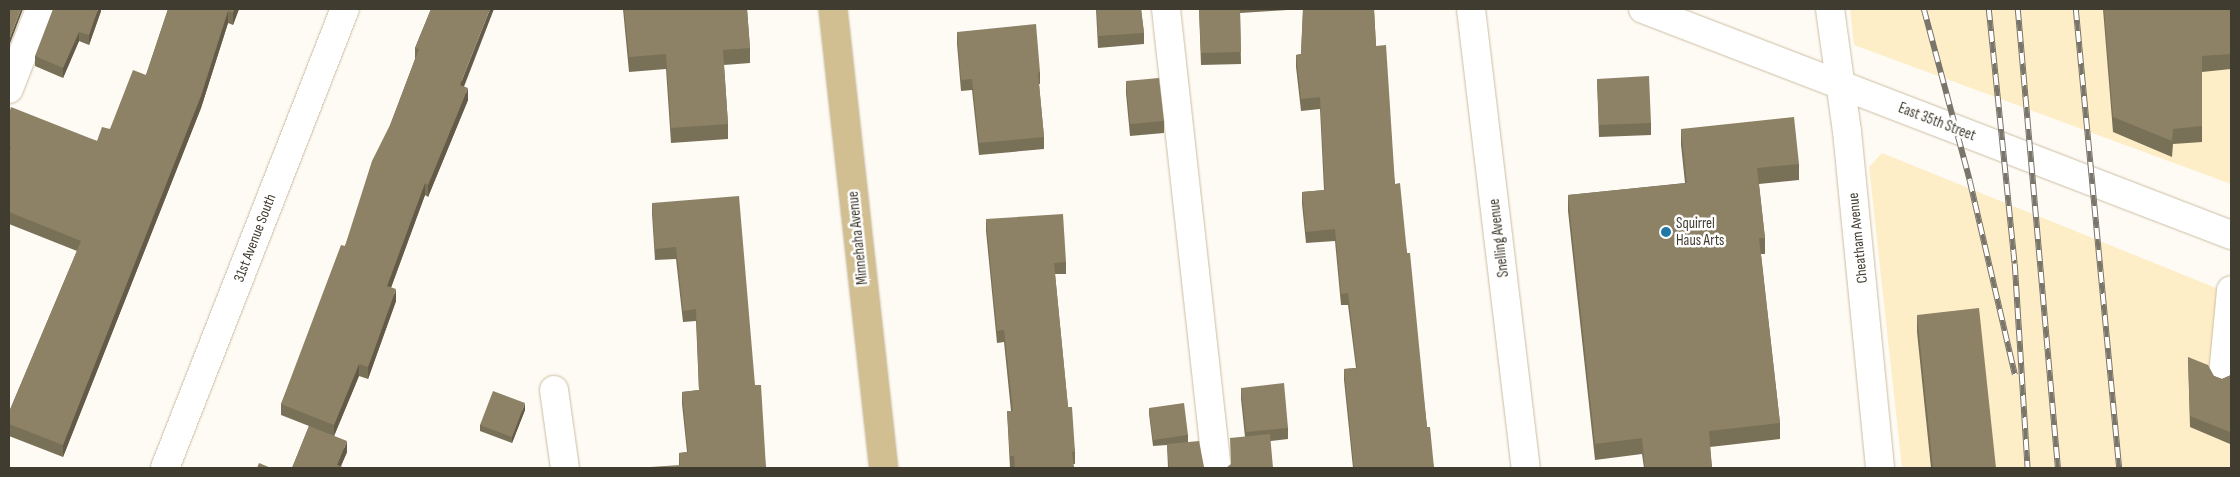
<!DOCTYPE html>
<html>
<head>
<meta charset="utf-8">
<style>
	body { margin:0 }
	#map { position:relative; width:2240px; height:477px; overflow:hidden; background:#fefbf5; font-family:"Sofia Sans Condensed",sans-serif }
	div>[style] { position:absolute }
	.built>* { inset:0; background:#feeec8 }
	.roads { filter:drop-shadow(0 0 1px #cbbea1) drop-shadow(0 0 1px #cbbea1) }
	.minor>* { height:28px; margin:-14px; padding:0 14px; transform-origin:14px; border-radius:14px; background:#fff }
	.major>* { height:28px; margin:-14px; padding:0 14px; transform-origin:14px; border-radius:14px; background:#d1be91 }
	.rail>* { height:5.5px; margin-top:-2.75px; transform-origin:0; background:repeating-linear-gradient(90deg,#fff 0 11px,#7a756b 0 22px); box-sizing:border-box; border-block:1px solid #7a756b }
	.wall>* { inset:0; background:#797058 }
	.shaded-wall>* { inset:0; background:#635b47 }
	.building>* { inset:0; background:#8d8266 }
	.dots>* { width:14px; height:14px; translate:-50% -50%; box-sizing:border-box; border:2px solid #fff; border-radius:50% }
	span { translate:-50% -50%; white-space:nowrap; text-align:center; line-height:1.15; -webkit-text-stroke:5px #fff; paint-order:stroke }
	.street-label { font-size:15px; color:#413c30 }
	.poi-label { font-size:15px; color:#413c30 }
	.left { translate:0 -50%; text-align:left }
	.frame { position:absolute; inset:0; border:10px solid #413c30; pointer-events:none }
</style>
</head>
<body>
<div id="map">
	<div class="built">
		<i style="clip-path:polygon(1850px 9px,2231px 9px,2231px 184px,1854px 45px)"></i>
		<i style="clip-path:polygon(1882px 153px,2231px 294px,2231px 468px,1902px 468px,1869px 167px)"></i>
	</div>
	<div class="roads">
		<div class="minor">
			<i style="left:1166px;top:9px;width:462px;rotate:83.7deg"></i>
			<i style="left:1471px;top:9px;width:462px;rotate:83.2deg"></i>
			<i style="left:1643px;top:9px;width:630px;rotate:21.02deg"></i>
			<i style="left:1830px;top:9px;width:123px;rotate:82.1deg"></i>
			<i style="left:1847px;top:131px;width:339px;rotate:84.4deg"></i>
			<i style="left:9px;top:89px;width:86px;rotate:-68.8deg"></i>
			<i style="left:2223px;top:375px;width:85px;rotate:-84.6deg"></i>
			<i style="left:554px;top:390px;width:79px;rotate:82deg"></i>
			<i style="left:165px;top:468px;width:493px;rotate:-68.6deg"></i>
		</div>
		<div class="major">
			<i style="left:833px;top:9px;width:462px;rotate:83.7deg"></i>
		</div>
	</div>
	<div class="rail">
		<i style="left:1924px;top:9px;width:178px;rotate:75deg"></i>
		<i style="left:1970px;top:181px;width:199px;rotate:76.9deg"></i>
		<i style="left:1989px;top:9px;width:256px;rotate:84.2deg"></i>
		<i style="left:2015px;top:264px;width:204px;rotate:86.4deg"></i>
		<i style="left:2018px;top:9px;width:461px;rotate:85deg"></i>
		<i style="left:2076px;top:9px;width:461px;rotate:84.6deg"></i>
	</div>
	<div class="wall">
		<i style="clip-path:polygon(101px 9px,101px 11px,89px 45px,79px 41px,63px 78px,35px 66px,35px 56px)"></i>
		<i style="clip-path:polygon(168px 9px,239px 9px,233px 25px,228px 23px,201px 108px,63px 457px,9px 436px,9px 412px,77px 251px,9px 224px,9px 113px,97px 141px,110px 129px,146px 75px)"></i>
		<i style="clip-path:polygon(431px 9px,464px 86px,468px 100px,428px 197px,425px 195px,391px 288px,396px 301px,368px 379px,359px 376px,334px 436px,347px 452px,341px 466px,292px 468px,309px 426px,281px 415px,281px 404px,345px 246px,415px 59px,415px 48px)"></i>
		<i style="clip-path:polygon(623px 9px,747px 9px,750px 48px,750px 63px,724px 65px,728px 124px,728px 139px,671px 143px,666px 69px,629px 72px)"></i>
		<i style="clip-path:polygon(1096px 9px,1141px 9px,1144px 33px,1144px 44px,1098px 48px)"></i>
		<i style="clip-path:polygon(1199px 9px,1374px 9px,1376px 46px,1395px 184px,1407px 253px,1427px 427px,1434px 468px,1353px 468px,1344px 380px,1344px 369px,1356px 368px,1348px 305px,1341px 305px,1335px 241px,1306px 243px,1302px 204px,1302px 192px,1324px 190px,1320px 109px,1301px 111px,1296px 67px,1296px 55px,1301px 54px,1303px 9px,1240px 13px,1241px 64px,1201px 65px)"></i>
		<i style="clip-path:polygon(2103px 9px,2231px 9px,2231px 69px,2202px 72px,2202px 142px,2173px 144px,2172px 157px,2113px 132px)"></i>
		<i style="clip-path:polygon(957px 32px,1040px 72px,1040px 84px,1039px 84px,1044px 137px,1044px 149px,979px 155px,972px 90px,961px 91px,957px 44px)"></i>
		<i style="clip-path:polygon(1597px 79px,1651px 123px,1651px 135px,1599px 137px)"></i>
		<i style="clip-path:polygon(1126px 81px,1164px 121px,1164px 133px,1130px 136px,1126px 93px)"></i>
		<i style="clip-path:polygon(1681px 129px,1799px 164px,1799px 180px,1759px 184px,1765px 238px,1765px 254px,1761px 254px,1780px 423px,1780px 439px,1710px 447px,1712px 468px,1644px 468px,1642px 454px,1595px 460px,1568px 211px,1568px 195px,1685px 183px,1681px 145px)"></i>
		<i style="clip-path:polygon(652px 203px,755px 385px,766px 468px,679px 465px,679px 453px,687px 452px,682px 404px,682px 392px,699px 390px,696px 321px,683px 322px,676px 259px,655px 260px,652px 214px)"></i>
		<i style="clip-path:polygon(986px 219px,1066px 262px,1066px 274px,1055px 274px,1068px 407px,1075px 452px,1075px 464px,1073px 464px,1074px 468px,1010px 468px,1007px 411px,1011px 411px,1004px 342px,997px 343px,986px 231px)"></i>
		<i style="clip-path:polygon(1917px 315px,1996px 468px,1931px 468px,1917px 332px)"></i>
		<i style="clip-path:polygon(2188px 357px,2214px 376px,2222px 379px,2231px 375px,2231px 443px,2230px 444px,2190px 427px)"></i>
		<i style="clip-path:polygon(1241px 388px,1288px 428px,1288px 439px,1271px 441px,1231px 464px,1245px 437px,1241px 399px)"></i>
		<i style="clip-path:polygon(1149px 408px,1188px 435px,1188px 442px,1204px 467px,1207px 468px,1168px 468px,1167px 445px,1153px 446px,1149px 414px)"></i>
		<i style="clip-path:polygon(525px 410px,512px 443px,480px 431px,480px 425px)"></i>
	</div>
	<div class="shaded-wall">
		<i style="clip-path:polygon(21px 9px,23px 9px,9px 46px,9px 40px)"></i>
		<i style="clip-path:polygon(98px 9px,101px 9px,101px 11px,89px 45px,89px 35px)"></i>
		<i style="clip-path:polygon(234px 9px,239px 9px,233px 25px,233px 13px)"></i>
		<i style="clip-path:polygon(490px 9px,494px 9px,460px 97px,460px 85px)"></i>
		<i style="clip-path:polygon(228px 11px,228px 23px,201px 108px,63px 457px,63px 445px)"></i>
		<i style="clip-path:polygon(79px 32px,79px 41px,63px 78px,63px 68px)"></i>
		<i style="clip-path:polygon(468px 88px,468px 100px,428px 197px,428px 185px)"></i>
		<i style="clip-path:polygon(425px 183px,425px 195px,387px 298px,387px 286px)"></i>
		<i style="clip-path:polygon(396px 289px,396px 301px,368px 379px,368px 367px)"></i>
		<i style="clip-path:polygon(359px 364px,359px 376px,334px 436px,334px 425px)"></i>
		<i style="clip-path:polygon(525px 403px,525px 410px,512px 443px,512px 437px)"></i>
		<i style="clip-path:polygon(2231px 431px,2231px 443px,2230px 444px,2230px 432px)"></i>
		<i style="clip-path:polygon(347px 441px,347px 452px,340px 468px,337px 465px)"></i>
	</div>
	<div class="building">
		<i style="clip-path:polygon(9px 9px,21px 9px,9px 40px)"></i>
		<i style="clip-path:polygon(53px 9px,98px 9px,89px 35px,79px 32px,63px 68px,35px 56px)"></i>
		<i style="clip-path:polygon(168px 9px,234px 9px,233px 13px,228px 11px,201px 96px,63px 445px,9px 424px,9px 412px,81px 241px,9px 212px,9px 153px,11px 147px,9px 146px,9px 113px,11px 107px,97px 141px,102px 127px,110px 129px,133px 70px,146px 75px)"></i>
		<i style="clip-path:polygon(431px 9px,490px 9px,460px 85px,468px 88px,428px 185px,425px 183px,387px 286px,396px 289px,368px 367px,359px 364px,334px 425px,281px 404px,341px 245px,345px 246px,372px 161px,390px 125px,419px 49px,415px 48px)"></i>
		<i style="clip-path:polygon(624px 9px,747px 9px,750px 48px,723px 50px,728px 124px,671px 128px,666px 54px,629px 57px)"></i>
		<i style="clip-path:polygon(1097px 9px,1141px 9px,1144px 33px,1098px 36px)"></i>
		<i style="clip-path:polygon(1199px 9px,1240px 9px,1241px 52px,1201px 53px)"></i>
		<i style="clip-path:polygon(1303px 9px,1374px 9px,1376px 46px,1386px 45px,1395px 184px,1400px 183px,1407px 253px,1410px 253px,1427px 427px,1430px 427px,1434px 468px,1354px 468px,1344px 369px,1357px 368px,1348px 293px,1341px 294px,1335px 229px,1306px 232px,1302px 192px,1325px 190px,1320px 97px,1301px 99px,1296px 55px,1301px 54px)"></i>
		<i style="clip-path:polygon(2104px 9px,2231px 9px,2231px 54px,2202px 56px,2202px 126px,2173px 129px,2172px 141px,2113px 117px)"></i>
		<i style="clip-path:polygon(1036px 24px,1040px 72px,1038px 73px,1044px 137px,979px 143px,972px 79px,961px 80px,957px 32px)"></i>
		<i style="clip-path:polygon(1649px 76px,1651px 123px,1599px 125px,1597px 79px)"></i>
		<i style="clip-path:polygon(1159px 78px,1164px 121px,1130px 124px,1126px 81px)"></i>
		<i style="clip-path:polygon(1794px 117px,1799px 164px,1757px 168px,1765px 238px,1759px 238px,1780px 423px,1709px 431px,1712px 468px,1645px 468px,1642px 438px,1595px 444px,1568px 195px,1687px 183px,1681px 129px)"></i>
		<i style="clip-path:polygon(739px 196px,755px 385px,761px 385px,766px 468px,636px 468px,680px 465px,679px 453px,688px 452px,682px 392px,699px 390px,696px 309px,683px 311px,676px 247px,655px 249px,652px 203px)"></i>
		<i style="clip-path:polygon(1063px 214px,1066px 262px,1054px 263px,1068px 407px,1072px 407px,1075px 452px,1072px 452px,1074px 468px,1015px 468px,1014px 456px,1010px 456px,1007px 411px,1013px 411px,1004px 330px,997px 331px,986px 219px)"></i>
		<i style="clip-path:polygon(1979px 308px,1996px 468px,1933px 468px,1917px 315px)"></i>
		<i style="clip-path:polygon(2188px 357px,2208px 365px,2214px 376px,2222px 379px,2231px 375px,2231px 431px,2230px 432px,2190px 416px)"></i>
		<i style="clip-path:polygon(1284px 383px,1288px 428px,1246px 432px,1241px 388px)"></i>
		<i style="clip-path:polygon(493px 391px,525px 403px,512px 437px,480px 425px)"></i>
		<i style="clip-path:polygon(1184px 403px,1188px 435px,1153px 440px,1149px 408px)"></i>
		<i style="clip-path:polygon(309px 426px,347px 441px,337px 465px,346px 468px,292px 468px)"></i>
		<i style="clip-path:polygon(1270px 434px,1273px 468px,1226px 468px,1231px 464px,1230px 438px)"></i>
		<i style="clip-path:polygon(1199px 441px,1204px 467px,1207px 468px,1169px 468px,1167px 444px)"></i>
		<i style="clip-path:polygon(259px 463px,271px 468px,257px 468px)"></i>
	</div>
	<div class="dots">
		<i style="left:1666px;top:232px;background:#1f78a6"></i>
	</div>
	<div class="street-label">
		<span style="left:1937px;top:122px;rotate:21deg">East 35th Street</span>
		<span style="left:255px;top:238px;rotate:-69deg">31st Avenue South</span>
		<span style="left:858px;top:238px;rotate:-96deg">Minnehaha Avenue</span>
		<span style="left:1499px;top:238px;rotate:-97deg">Snelling Avenue</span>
		<span style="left:1858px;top:238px;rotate:-96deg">Cheatham Avenue</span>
	</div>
	<div class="poi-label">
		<span class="left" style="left:1676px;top:232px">Squirrel<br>Haus Arts</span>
	</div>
	<div class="frame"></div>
</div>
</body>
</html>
